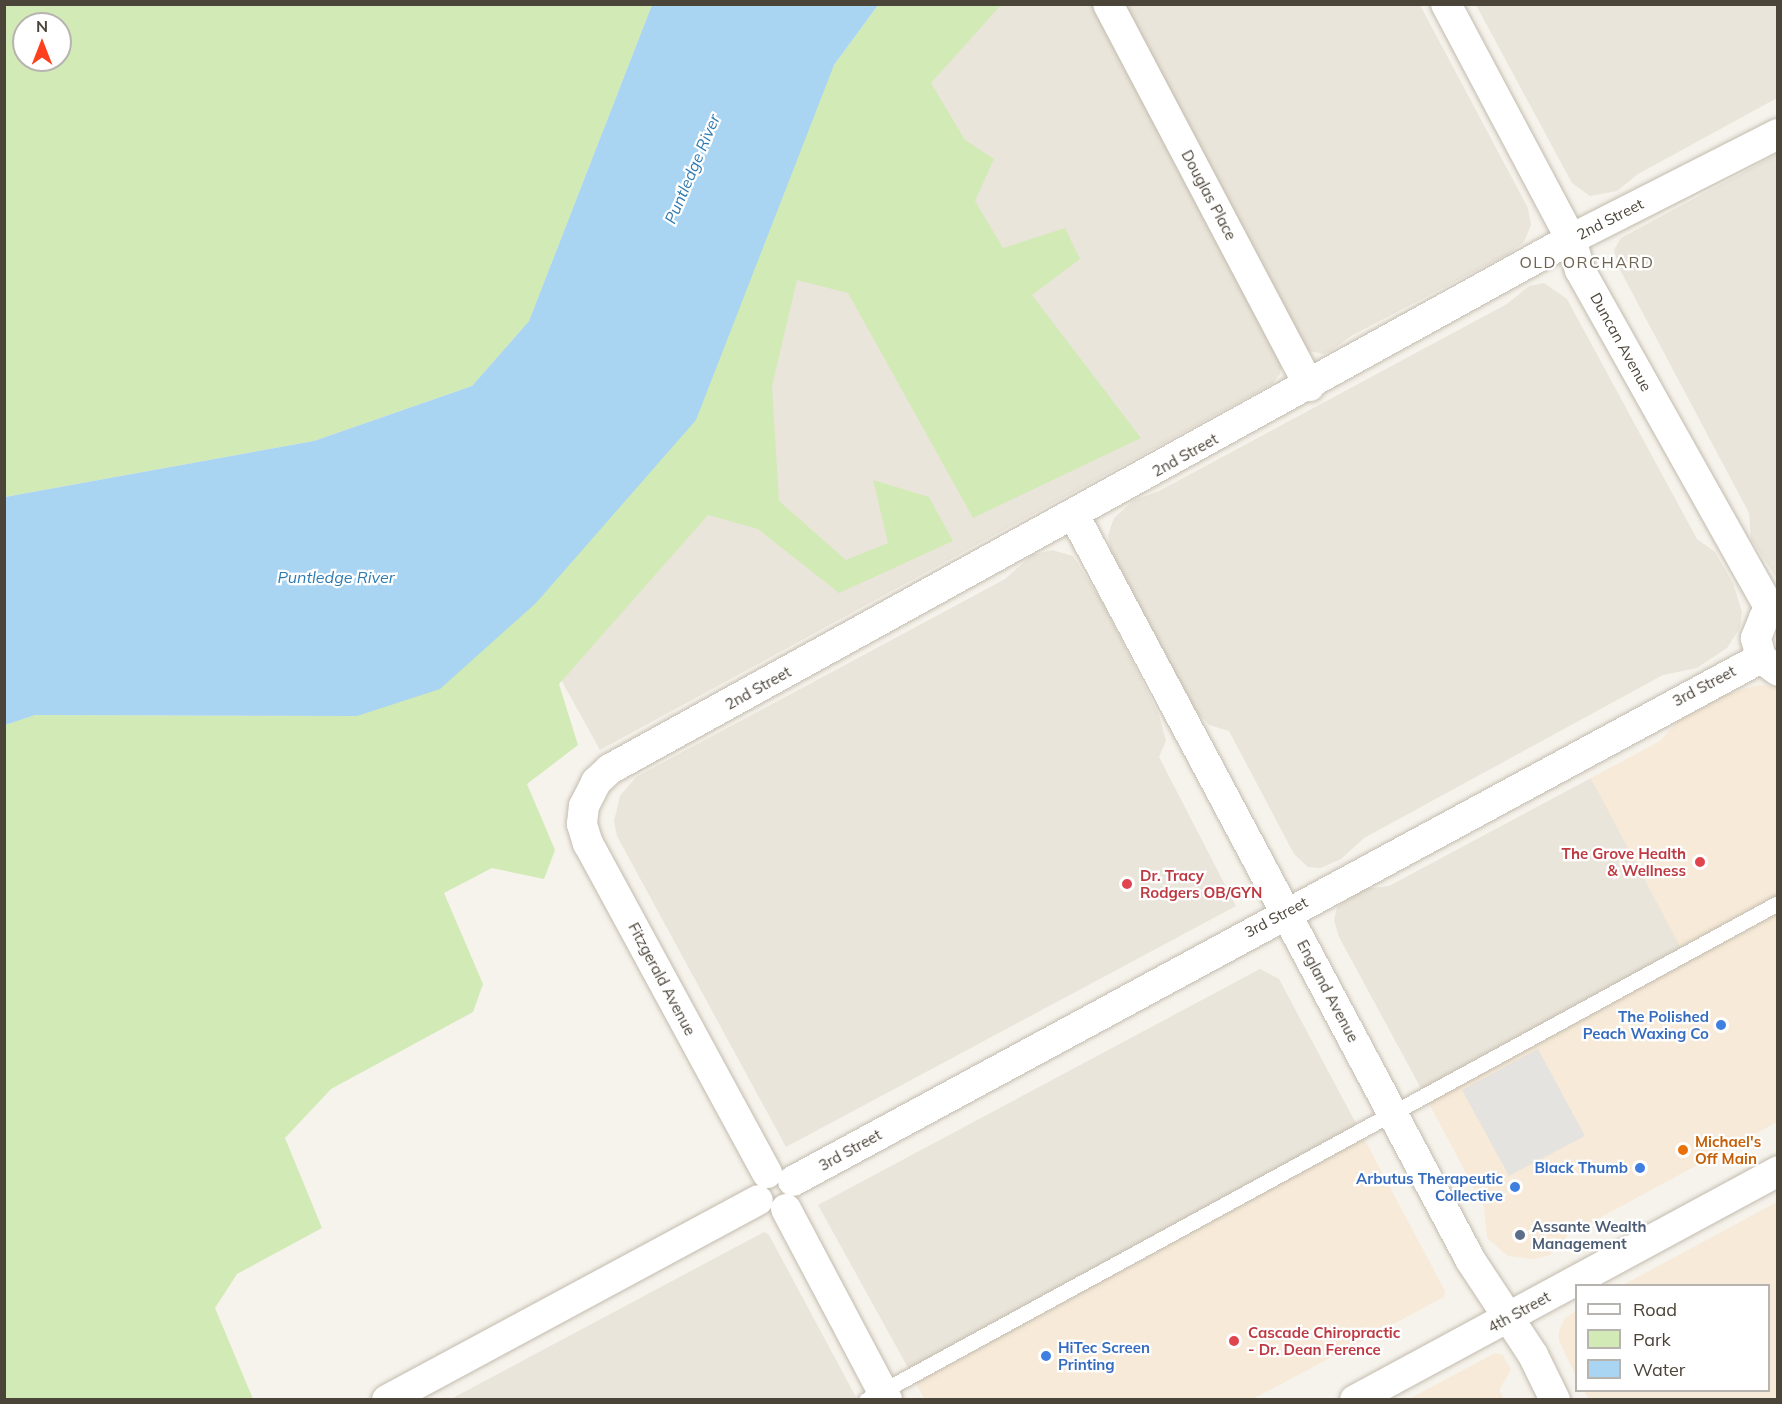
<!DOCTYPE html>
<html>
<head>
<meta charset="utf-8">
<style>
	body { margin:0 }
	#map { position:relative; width:1782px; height:1404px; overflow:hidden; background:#f6f3ec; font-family:Mulish,sans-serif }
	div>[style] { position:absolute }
	.residential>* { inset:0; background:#eae5da }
	.commercial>* { inset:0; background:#f7ead8 }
	.green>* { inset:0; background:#d2eab5 }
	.parking>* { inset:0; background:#e5e3e0 }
	.water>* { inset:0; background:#a9d4f2 }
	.roads { filter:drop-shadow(0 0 2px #c2bbae) drop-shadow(0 0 2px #c2bbae) }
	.lane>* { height:15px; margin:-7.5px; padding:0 7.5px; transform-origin:7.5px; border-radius:7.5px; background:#fff }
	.street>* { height:30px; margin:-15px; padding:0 15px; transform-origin:15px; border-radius:15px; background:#fff }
	.dots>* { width:16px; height:16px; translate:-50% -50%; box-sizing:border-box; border:3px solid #fff; border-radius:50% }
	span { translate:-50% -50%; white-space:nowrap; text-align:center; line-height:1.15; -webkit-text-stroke:4.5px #fff; paint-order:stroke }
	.street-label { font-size:15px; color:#4b4439 }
	.health-label { font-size:15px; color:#be3a42; font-weight:700 }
	.right { translate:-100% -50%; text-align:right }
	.left { translate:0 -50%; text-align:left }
	.shop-label { font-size:15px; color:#366cbe; font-weight:700 }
	.food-label { font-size:15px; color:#c56008; font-weight:700 }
	.service-label { font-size:15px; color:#4e5e75; font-weight:700 }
	.water-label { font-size:16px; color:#2e7ab2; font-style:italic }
	.neighbourhood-label { font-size:16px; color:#6e6250; letter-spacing:1.5px }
	.frame { position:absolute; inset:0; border:6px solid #4b4439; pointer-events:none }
	.legend { position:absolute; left:1575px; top:1284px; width:195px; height:108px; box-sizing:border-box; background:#fff; border:2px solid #b7b4b0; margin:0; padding:8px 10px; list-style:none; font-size:18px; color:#4b4439 }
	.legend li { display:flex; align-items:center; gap:12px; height:30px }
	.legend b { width:30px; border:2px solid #b7b4b0 }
	.north { position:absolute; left:12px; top:12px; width:60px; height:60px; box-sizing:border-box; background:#fff; border:2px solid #b7b4b0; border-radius:50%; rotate:0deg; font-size:16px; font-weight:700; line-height:24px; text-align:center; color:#4b4439 }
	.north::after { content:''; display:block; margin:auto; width:21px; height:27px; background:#fc3f1d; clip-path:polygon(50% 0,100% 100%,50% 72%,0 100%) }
</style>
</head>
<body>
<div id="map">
	<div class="residential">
		<i style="clip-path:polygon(911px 5px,1094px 5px,1282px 363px,1280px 374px,1272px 384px,600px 750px,554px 667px,712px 486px,870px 67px)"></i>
		<i style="clip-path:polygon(1125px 5px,1420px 5px,1528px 208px,1531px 225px,1524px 242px,1508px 254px,1351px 336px,1331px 351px,1323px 354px,1304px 350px)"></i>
		<i style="clip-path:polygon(1476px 5px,1777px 5px,1777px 98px,1638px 174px,1617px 191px,1590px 196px,1572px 183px)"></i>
		<i style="clip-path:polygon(1777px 154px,1777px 579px,1751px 539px,1749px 513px,1619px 268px,1614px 250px,1621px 238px)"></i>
		<i style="clip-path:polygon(1544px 283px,1567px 299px,1697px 539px,1715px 552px,1733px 583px,1742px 612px,1740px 628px,1727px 648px,1697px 668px,1663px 675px,1364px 838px,1341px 859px,1321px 868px,1308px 867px,1294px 854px,1229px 731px,1209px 725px,1194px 709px,1112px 558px,1108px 535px,1114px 518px,1134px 500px,1159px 491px,1507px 304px,1529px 286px)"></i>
		<i style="clip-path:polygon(1052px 550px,1073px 556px,1104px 605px,1159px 715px,1166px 741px,1159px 757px,1236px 906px,786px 1147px,617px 836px,614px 821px,620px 796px,636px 777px,1005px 579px,1032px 555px)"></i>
		<i style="clip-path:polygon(1591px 778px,1685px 954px,1424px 1094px,1339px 937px,1334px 920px,1337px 907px,1363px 889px,1389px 886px)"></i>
		<i style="clip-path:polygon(1260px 969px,1279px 979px,1359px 1129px,912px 1375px,818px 1205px)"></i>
		<i style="clip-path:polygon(764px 1232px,769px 1235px,857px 1399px,451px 1399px)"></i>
	</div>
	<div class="commercial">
		<i style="clip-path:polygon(1758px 685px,1777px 687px,1777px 1122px,1568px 1235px,1550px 1255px,1534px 1259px,1508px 1256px,1487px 1238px,1484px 1207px,1424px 1094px,1684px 954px,1591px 778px,1660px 741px,1679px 720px,1724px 695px)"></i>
		<i style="clip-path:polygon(1359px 1129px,1445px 1291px,1444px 1297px,1253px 1399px,924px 1399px,912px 1375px)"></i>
		<i style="clip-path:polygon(1777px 1202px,1777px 1399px,1589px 1400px,1584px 1391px,1768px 1390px,1768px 1286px,1623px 1285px)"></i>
		<i style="clip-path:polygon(1576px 1311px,1576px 1376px,1559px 1341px,1559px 1331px,1565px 1318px)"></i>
		<i style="clip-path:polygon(1495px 1353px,1503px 1355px,1511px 1370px,1499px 1390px,1504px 1399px,1409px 1399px)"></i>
	</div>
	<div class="green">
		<i style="clip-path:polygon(evenodd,5px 5px,652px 5px,529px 321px,472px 386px,314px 441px,5px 497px,5px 5px,24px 24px,60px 24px,60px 60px,24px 60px,24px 24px)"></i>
		<i style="clip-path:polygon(878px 5px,1001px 5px,931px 83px,965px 140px,994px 159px,975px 201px,1003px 248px,1065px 228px,1080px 259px,1032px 295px,1141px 438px,973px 518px,848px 293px,797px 280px,772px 386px,779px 501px,846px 560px,888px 543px,873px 480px,929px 497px,953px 541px,839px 593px,758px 529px,708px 515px,559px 684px,578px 745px,527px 784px,555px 850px,544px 879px,492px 868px,444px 893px,483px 984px,473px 1012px,331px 1089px,285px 1138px,322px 1228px,237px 1274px,215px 1308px,253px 1399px,5px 1399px,4px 725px,35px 715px,356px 716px)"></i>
	</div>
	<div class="parking">
		<i style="clip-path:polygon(1538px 1049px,1585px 1136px,1509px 1176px,1462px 1090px)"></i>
	</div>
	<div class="water">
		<i style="clip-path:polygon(652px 5px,878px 5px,834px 65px,696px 420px,536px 603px,440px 689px,357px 716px,35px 715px,5px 725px,5px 497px,314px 441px,472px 386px,529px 321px)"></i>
	</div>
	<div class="roads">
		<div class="lane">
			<i style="left:866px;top:1400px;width:1039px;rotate:-28.59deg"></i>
		</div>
		<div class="street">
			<i style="left:1108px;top:4px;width:432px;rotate:62.2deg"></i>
			<i style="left:1446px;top:4px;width:266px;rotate:62deg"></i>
			<i style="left:1571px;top:239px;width:32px;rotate:74deg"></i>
			<i style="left:1580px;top:270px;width:392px;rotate:60.7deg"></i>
			<i style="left:1074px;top:515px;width:845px;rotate:61.98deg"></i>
			<i style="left:1471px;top:1261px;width:113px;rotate:56.6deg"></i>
			<i style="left:1533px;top:1355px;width:50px;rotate:63.9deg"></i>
			<i style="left:1778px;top:609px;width:17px;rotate:147deg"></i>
			<i style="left:1764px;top:618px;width:22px;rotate:112deg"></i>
			<i style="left:1756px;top:638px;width:21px;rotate:76deg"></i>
			<i style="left:1761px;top:658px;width:21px;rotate:37deg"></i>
			<i style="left:767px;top:1173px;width:375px;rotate:-118.5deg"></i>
			<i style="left:588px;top:844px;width:21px;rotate:-107deg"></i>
			<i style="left:582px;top:824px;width:18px;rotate:-84deg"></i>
			<i style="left:584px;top:806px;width:27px;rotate:-63deg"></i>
			<i style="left:596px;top:782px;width:19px;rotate:-43deg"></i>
			<i style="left:610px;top:769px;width:1097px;rotate:-28.88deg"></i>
			<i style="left:1571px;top:239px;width:232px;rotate:-26.9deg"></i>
			<i style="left:793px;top:1181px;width:1100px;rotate:-28.38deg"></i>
			<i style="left:786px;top:1209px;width:216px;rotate:62.1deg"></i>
			<i style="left:387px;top:1400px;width:421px;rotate:-28.3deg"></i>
			<i style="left:1355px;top:1400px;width:481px;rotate:-28.4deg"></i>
		</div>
	</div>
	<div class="dots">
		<i style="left:1700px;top:862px;background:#e0444e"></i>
		<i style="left:1127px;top:884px;background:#e0444e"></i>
		<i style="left:1721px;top:1025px;background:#3f7fe0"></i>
		<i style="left:1683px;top:1150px;background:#e8710a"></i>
		<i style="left:1640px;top:1168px;background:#3f7fe0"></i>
		<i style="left:1515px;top:1187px;background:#3f7fe0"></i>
		<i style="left:1520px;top:1235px;background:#5c6f8a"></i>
		<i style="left:1234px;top:1341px;background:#e0444e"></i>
		<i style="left:1046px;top:1356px;background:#3f7fe0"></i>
	</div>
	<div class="street-label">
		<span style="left:1209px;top:195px;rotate:62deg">Douglas Place</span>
		<span style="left:1610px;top:219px;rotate:-27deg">2nd Street</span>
		<span style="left:1621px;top:342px;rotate:61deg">Duncan Avenue</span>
		<span style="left:1185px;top:455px;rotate:-29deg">2nd Street</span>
		<span style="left:1704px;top:686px;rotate:-28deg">3rd Street</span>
		<span style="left:758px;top:688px;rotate:-29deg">2nd Street</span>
		<span style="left:1276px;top:917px;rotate:-28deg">3rd Street</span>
		<span style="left:662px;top:979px;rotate:62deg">Fitzgerald Avenue</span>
		<span style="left:1328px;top:991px;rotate:62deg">England Avenue</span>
		<span style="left:850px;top:1150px;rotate:-29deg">3rd Street</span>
		<span style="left:1519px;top:1312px;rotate:-29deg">4th Street</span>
	</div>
	<div class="health-label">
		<span class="right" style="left:1686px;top:862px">The Grove Health<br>&amp; Wellness</span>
		<span class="left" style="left:1140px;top:884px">Dr. Tracy<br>Rodgers OB/GYN</span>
		<span class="left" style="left:1248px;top:1341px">Cascade Chiropractic<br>- Dr. Dean Ference</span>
	</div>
	<div class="shop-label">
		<span class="right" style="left:1709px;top:1025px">The Polished<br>Peach Waxing Co</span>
		<span class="right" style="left:1628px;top:1168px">Black Thumb</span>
		<span class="right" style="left:1503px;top:1187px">Arbutus Therapeutic<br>Collective</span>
		<span class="left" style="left:1058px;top:1356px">HiTec Screen<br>Printing</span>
	</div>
	<div class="food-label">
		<span class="left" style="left:1695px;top:1150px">Michael's<br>Off Main</span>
	</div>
	<div class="service-label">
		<span class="left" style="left:1532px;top:1235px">Assante Wealth<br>Management</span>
	</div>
	<div class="water-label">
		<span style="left:692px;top:169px;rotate:-67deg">Puntledge River</span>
		<span style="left:336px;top:577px">Puntledge River</span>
	</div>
	<div class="neighbourhood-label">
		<span style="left:1587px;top:262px">OLD ORCHARD</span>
	</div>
	<div class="frame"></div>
	<ul class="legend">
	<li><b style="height:8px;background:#fff"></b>Road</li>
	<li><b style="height:16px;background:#d2eab5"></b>Park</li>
	<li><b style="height:16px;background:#a9d4f2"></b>Water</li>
	</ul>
	<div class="north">N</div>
</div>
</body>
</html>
